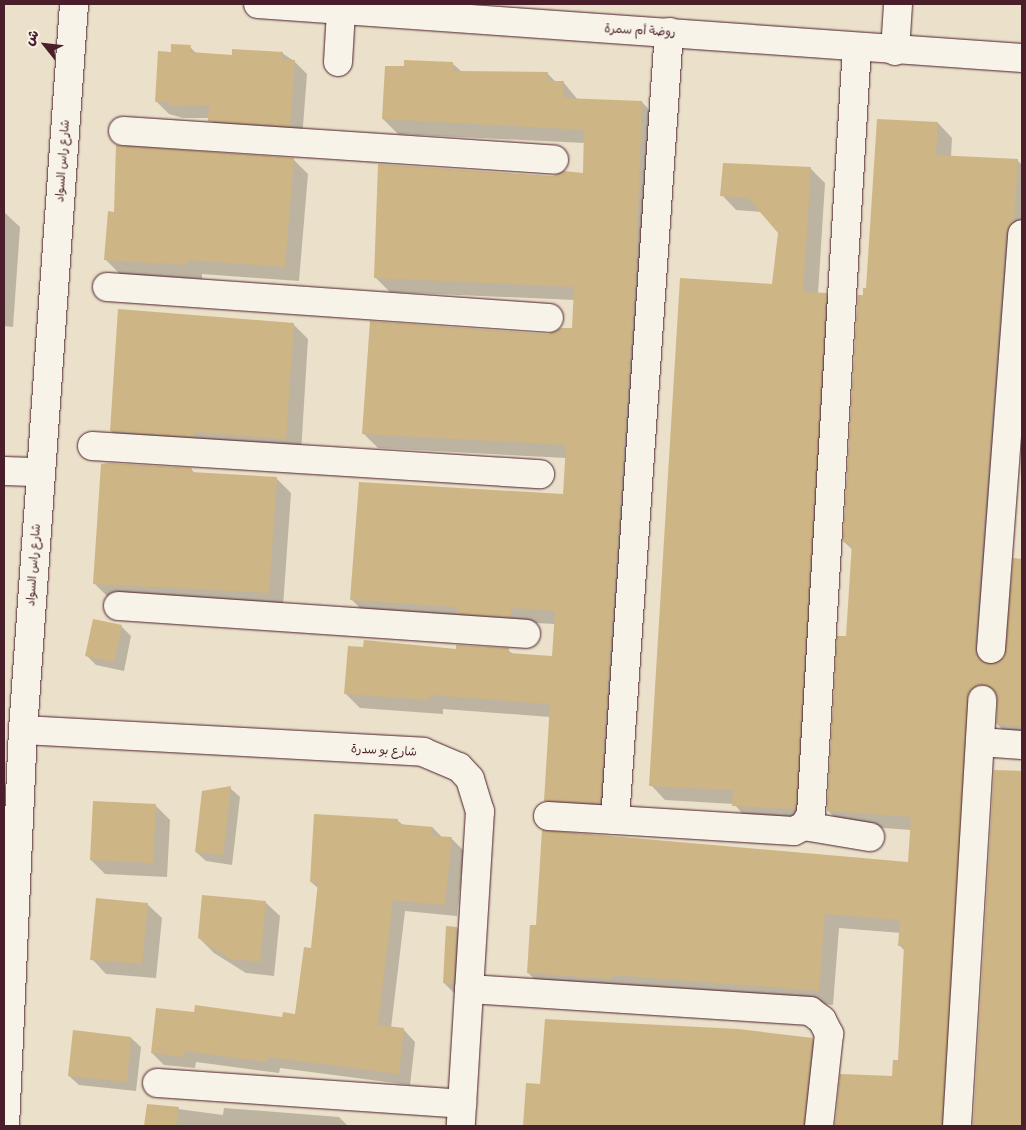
<!DOCTYPE html>
<html>
<head>
<meta charset="utf-8">
<style>
	body { margin:0 }
	#map { position:relative; width:1026px; height:1130px; overflow:hidden; background:#ebe0ca; font-family:Pangolin,"Playpen Sans Arabic",sans-serif }
	div>[style] { position:absolute }
	.shadow>* { inset:0; background:#0003 }
	.building>* { inset:0; background:#ceb585 }
	.roads { filter:drop-shadow(0 0 1px #4a1f2b) drop-shadow(0 0 1px #4a1f2b) }
	.minor>* { height:28px; margin:-14px; padding:0 14px; transform-origin:14px; border-radius:14px; background:#f7f3e8 }
	span { translate:-50% -50%; white-space:nowrap; text-align:center; line-height:1.15; -webkit-text-stroke:4px #f7f3e8; paint-order:stroke }
	.street-label { font-size:12px; color:#4a1f2b }
	.frame { position:absolute; inset:0; border:5px solid #4a1f2b; pointer-events:none }
	.north { position:absolute; left:20px; top:20px; width:50px; height:50px; -webkit-text-stroke:4px #f7f3e8; paint-order:stroke; rotate:299deg; font-size:14px; font-weight:700; line-height:20px; text-align:center; color:#4a1f2b }
	.north::after { content:''; display:block; margin:auto; width:18px; height:22px; background:#4a1f2b; clip-path:polygon(50% 0,100% 100%,50% 72%,0 100%) }
</style>
</head>
<body>
<div id="map">
	<div class="shadow">
		<i style="clip-path:polygon(190px 47px,197px 54px,233px 56px,282px 53px,294px 61px,307px 74px,302px 139px,222px 134px,210px 118px,183px 118px,169px 114px,156px 101px,172px 53px)"></i>
		<i style="clip-path:polygon(453px 64px,462px 72px,547px 73px,556px 82px,564px 83px,578px 100px,642px 102px,656px 117px,615px 818px,560px 815px,546px 801px,550px 717px,443px 709px,443px 714px,360px 708px,346px 694px,457px 650px,508px 650px,513px 654px,553px 657px,555px 624px,366px 614px,351px 599px,564px 495px,566px 458px,378px 448px,363px 433px,549px 335px,573px 330px,575px 300px,390px 292px,375px 277px,553px 177px,584px 174px,585px 143px,398px 134px,383px 119px)"></i>
		<i style="clip-path:polygon(938px 123px,952px 138px,951px 157px,1017px 160px,1022px 165px,1022px 245px,991px 665px,1005px 658px,1015px 559px,1022px 560px,1022px 739px,1012px 739px,997px 724px,997px 699px,983px 706px,956px 1126px,853px 1126px,855px 1076px,893px 1077px,899px 1061px,905px 951px,900px 946px,901px 933px,839px 928px,833px 1005px,626px 989px,543px 987px,528px 973px,909px 863px,911px 830px,843px 825px,828px 811px,848px 638px,853px 550px,844px 542px,864px 297px)"></i>
		<i style="clip-path:polygon(293px 159px,308px 174px,299px 281px,202px 274px,202px 279px,120px 274px,105px 259px)"></i>
		<i style="clip-path:polygon(810px 168px,825px 183px,818px 294px,826px 294px,841px 309px,810px 823px,748px 820px,734px 804px,665px 800px,651px 785px,773px 285px,779px 233px,762px 212px,736px 210px,722px 195px)"></i>
		<i style="clip-path:polygon(4px 212px,20px 227px,13px 327px,4px 326px)"></i>
		<i style="clip-path:polygon(293px 324px,308px 339px,301px 453px,126px 446px,111px 431px)"></i>
		<i style="clip-path:polygon(191px 469px,196px 474px,276px 478px,291px 493px,283px 607px,109px 598px,94px 583px)"></i>
		<i style="clip-path:polygon(121px 626px,131px 636px,124px 671px,96px 665px,87px 656px)"></i>
		<i style="clip-path:polygon(995px 771px,1022px 773px,1022px 1126px,974px 1126px)"></i>
		<i style="clip-path:polygon(230px 788px,240px 797px,232px 865px,206px 861px,196px 852px)"></i>
		<i style="clip-path:polygon(155px 805px,170px 820px,167px 877px,105px 874px,91px 860px)"></i>
		<i style="clip-path:polygon(397px 820px,403px 825px,433px 828px,443px 838px,452px 839px,464px 851px,457px 916px,405px 911px,391px 1028px,403px 1029px,415px 1042px,410px 1085px,280px 1068px,279px 1073px,196px 1062px,195px 1068px,164px 1065px,152px 1053px,195px 1013px,283px 1019px,296px 1015px,312px 949px,319px 889px,311px 882px)"></i>
		<i style="clip-path:polygon(265px 902px,280px 916px,274px 976px,246px 973px,214px 953px,199px 938px)"></i>
		<i style="clip-path:polygon(147px 904px,162px 918px,156px 978px,106px 974px,92px 959px)"></i>
		<i style="clip-path:polygon(457px 928px,467px 938px,463px 993px,454px 993px,444px 983px)"></i>
		<i style="clip-path:polygon(131px 1038px,141px 1047px,136px 1091px,79px 1085px,69px 1076px)"></i>
		<i style="clip-path:polygon(812px 1039px,827px 1054px,819px 1126px,524px 1126px,527px 1084px,541px 1085px)"></i>
		<i style="clip-path:polygon(148px 1105px,223px 1115px,224px 1108px,339px 1117px,348px 1126px,146px 1126px)"></i>
	</div>
	<div class="building">
		<i style="clip-path:polygon(171px 44px,191px 45px,190px 52px,232px 55px,232px 49px,283px 52px,282px 59px,295px 60px,290px 127px,208px 121px,209px 105px,169px 106px,169px 102px,155px 102px,158px 51px,171px 52px)"></i>
		<i style="clip-path:polygon(404px 60px,453px 62px,453px 71px,548px 72px,547px 81px,564px 81px,563px 98px,642px 101px,636px 267px,600px 803px,544px 801px,550px 704px,429px 695px,429px 700px,344px 694px,348px 646px,363px 647px,364px 640px,456px 649px,456px 645px,509px 648px,508px 653px,552px 656px,555px 611px,511px 608px,511px 617px,457px 614px,457px 607px,350px 600px,359px 482px,563px 494px,566px 445px,362px 434px,370px 321px,548px 334px,561px 328px,572px 328px,574px 287px,374px 278px,378px 164px,553px 176px,564px 171px,583px 173px,584px 130px,382px 119px,385px 66px,404px 66px)"></i>
		<i style="clip-path:polygon(877px 119px,938px 122px,936px 155px,1018px 159px,1014px 221px,1006px 233px,975px 648px,977px 656px,989px 664px,1004px 657px,1013px 558px,1022px 559px,1022px 726px,996px 724px,998px 700px,990px 687px,975px 686px,969px 692px,942px 1126px,835px 1126px,840px 1074px,892px 1076px,893px 1060px,898px 1060px,904px 946px,898px 946px,900px 920px,825px 914px,819px 991px,612px 975px,611px 979px,527px 973px,530px 925px,536px 925px,542px 830px,908px 862px,911px 817px,827px 811px,837px 636px,846px 636px,852px 543px,843px 542px,858px 295px,863px 295px,863px 288px,866px 288px)"></i>
		<i style="clip-path:polygon(116px 145px,294px 158px,285px 267px,188px 260px,188px 265px,104px 260px,108px 211px,114px 212px)"></i>
		<i style="clip-path:polygon(723px 163px,811px 167px,803px 292px,827px 293px,796px 809px,732px 806px,733px 790px,649px 786px,680px 278px,772px 284px,778px 233px,748px 198px,720px 196px)"></i>
		<i style="clip-path:polygon(118px 309px,294px 323px,286px 439px,195px 432px,194px 437px,110px 431px)"></i>
		<i style="clip-path:polygon(108px 463px,192px 468px,191px 472px,277px 477px,269px 593px,93px 584px,101px 464px)"></i>
		<i style="clip-path:polygon(93px 619px,122px 625px,114px 662px,85px 656px)"></i>
		<i style="clip-path:polygon(994px 770px,1022px 771px,1022px 1126px,973px 1126px)"></i>
		<i style="clip-path:polygon(231px 786px,223px 855px,195px 852px,202px 791px)"></i>
		<i style="clip-path:polygon(93px 801px,156px 804px,153px 863px,90px 860px)"></i>
		<i style="clip-path:polygon(314px 814px,398px 819px,398px 824px,433px 827px,432px 836px,452px 837px,445px 905px,393px 900px,378px 1025px,404px 1028px,399px 1074px,268px 1057px,267px 1062px,184px 1051px,183px 1057px,151px 1053px,156px 1008px,194px 1012px,195px 1005px,282px 1017px,283px 1012px,295px 1014px,304px 947px,311px 948px,318px 882px,310px 882px)"></i>
		<i style="clip-path:polygon(202px 895px,266px 901px,260px 962px,230px 959px,198px 938px)"></i>
		<i style="clip-path:polygon(96px 898px,148px 903px,142px 964px,90px 960px)"></i>
		<i style="clip-path:polygon(446px 926px,457px 927px,454px 984px,443px 983px)"></i>
		<i style="clip-path:polygon(545px 1019px,738px 1029px,813px 1038px,804px 1126px,523px 1126px,526px 1083px,540px 1084px)"></i>
		<i style="clip-path:polygon(73px 1030px,131px 1037px,127px 1082px,68px 1076px)"></i>
		<i style="clip-path:polygon(147px 1104px,179px 1107px,176px 1126px,144px 1126px)"></i>
	</div>
	<div class="roads">
		<div class="minor">
			<i style="left:258px;top:4px;width:766px;rotate:4.04deg"></i>
			<i style="left:669px;top:32px;width:790px;rotate:93.92deg"></i>
			<i style="left:615px;top:820px;width:179px;rotate:3.5deg"></i>
			<i style="left:794px;top:831px;width:11px;rotate:-27deg"></i>
			<i style="left:804px;top:826px;width:14px;rotate:-60deg"></i>
			<i style="left:811px;top:814px;width:768px;rotate:-86.57deg"></i>
			<i style="left:895px;top:51px;width:47px;rotate:-86.3deg"></i>
			<i style="left:338px;top:62px;width:51px;rotate:-86.6deg"></i>
			<i style="left:123px;top:131px;width:432px;rotate:3.8deg"></i>
			<i style="left:107px;top:287px;width:443px;rotate:4deg"></i>
			<i style="left:92px;top:446px;width:449px;rotate:3.6deg"></i>
			<i style="left:4px;top:471px;width:36px;rotate:2deg"></i>
			<i style="left:118px;top:606px;width:409px;rotate:3.9deg"></i>
			<i style="left:991px;top:649px;width:416px;rotate:-85.7deg"></i>
			<i style="left:23px;top:730px;width:401px;rotate:3.1deg"></i>
			<i style="left:423px;top:752px;width:39px;rotate:23deg"></i>
			<i style="left:459px;top:767px;width:16px;rotate:47deg"></i>
			<i style="left:470px;top:779px;width:34px;rotate:73deg"></i>
			<i style="left:480px;top:811px;width:316px;rotate:93.5deg"></i>
			<i style="left:980px;top:742px;width:42px;rotate:4.1deg"></i>
			<i style="left:548px;top:816px;width:67px;rotate:3.4deg"></i>
			<i style="left:804px;top:826px;width:67px;rotate:9.5deg"></i>
			<i style="left:469px;top:989px;width:342px;rotate:3.7deg"></i>
			<i style="left:810px;top:1011px;width:15px;rotate:37deg"></i>
			<i style="left:822px;top:1020px;width:16px;rotate:63deg"></i>
			<i style="left:829px;top:1034px;width:93px;rotate:96.2deg"></i>
			<i style="left:157px;top:1083px;width:306px;rotate:3.9deg"></i>
			<i style="left:5px;top:1126px;width:396px;rotate:-87.4deg"></i>
			<i style="left:23px;top:730px;width:728px;rotate:-85.98deg"></i>
			<i style="left:957px;top:1126px;width:427px;rotate:-86.6deg"></i>
		</div>
	</div>
	<div class="street-label">
		<span style="left:640px;top:31px;rotate:3deg">روضة أم سمرة</span>
		<span style="left:63px;top:161px;rotate:-86deg">شارع راس السواد</span>
		<span style="left:34px;top:565px;rotate:-86deg">شارع راس السواد</span>
		<span style="left:384px;top:751px;rotate:3deg">شارع بو سدرة</span>
	</div>
	<div class="frame"></div>
	<div class="north">ش</div>
</div>
</body>
</html>
